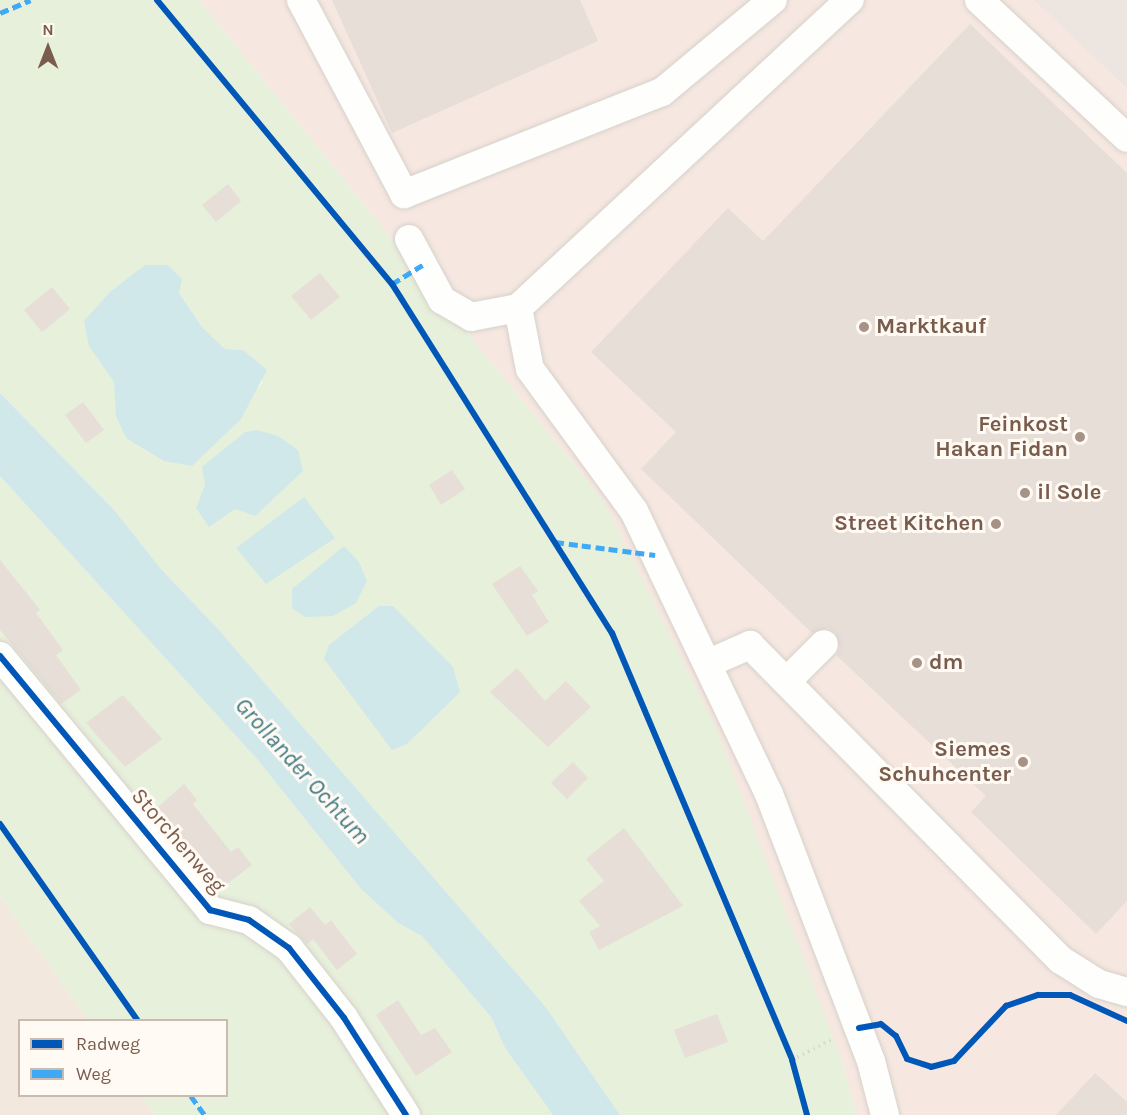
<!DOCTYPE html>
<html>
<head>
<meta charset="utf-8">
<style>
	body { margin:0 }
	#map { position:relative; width:1127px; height:1115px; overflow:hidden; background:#f9f5f0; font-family:Karla,sans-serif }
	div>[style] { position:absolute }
	.residential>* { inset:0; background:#f2e8de }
	.commercial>* { inset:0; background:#f6e8e1 }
	.industrial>* { inset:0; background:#ede5e0 }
	.green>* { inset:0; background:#e7f0db }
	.water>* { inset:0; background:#d0e8ea }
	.building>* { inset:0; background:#e6ded7 }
	.path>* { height:4px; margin-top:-2px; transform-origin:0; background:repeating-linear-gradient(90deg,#dcd5d0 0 1.5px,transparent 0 6px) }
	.roads { filter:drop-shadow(0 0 2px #d7d1cb) drop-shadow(0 0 2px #d7d1cb) }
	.minor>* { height:28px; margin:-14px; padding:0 14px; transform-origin:14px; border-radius:14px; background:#fefefd }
	.quiet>* { height:4.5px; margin-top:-2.25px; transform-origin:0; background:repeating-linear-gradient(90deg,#3fa9f5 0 9px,transparent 0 13.5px) }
	.cycleway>* { height:6px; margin:-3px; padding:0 3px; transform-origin:3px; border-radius:3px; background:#0057b8 }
	.dots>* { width:16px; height:16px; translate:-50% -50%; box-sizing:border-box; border:3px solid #fffaf3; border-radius:50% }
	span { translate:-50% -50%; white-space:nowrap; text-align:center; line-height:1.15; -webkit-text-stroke:6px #fffaf3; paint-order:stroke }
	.poi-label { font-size:22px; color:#7a5c4d; font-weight:700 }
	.left { translate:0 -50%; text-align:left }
	.right { translate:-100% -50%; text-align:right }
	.street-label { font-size:22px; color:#7a5c4d }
	.water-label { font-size:24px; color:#437c86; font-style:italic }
	.legend { position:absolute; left:18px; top:1019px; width:210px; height:78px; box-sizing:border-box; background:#fffaf3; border:2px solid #cabbb1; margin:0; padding:8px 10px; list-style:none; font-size:18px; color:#7a5c4d }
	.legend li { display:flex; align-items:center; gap:12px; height:30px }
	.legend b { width:30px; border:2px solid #cabbb1 }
	.north { position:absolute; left:18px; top:18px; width:60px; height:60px; -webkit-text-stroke:4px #fffaf3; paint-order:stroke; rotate:0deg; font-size:16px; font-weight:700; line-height:24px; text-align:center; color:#7a5c4d }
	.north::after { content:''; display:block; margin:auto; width:21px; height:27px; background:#7a5c4d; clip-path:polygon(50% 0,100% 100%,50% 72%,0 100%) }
</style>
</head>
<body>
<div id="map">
	<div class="residential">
		<i style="clip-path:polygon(0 896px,88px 1020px,20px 1020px,20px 1096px,142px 1096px,155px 1115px,0 1115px)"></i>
	</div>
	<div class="commercial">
		<i style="clip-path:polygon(199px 0,1127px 0,1127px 1115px,857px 1115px,841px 1058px,604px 502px)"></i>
	</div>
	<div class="industrial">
		<i style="clip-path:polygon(1034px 0,1127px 0,1127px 88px)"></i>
	</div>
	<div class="green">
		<i style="clip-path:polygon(evenodd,0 0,199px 0,604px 502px,716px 728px,841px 1058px,857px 1115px,620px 1115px,545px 1006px,218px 629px,161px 569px,115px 511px,0 393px,0 0,179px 293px,202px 327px,225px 349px,243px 350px,263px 382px,246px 401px,241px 419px,134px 442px,126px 438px,117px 416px,114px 382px,179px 293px,0 0,393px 607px,440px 658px,392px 750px,364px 709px,393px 607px)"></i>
		<i style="clip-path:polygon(0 476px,257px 759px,361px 889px,398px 923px,422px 936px,491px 1017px,505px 1048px,553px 1115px,155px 1115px,142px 1096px,226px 1096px,226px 1020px,88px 1020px,0 896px)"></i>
	</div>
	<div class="water">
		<i style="clip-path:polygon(145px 265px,168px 265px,182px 279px,179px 293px,202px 327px,225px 349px,243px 350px,267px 370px,241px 419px,192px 466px,164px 461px,126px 438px,116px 416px,114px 382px,89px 346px,84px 321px,110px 292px)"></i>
		<i style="clip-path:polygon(0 393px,115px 511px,161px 569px,218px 629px,545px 1006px,620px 1115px,553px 1115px,505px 1048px,491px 1017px,422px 936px,398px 923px,361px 889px,257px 759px,0 476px)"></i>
		<i style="clip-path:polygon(257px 430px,278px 436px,298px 450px,303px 471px,255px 516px,235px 509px,209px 527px,196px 508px,205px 485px,202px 467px,245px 432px)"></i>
		<i style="clip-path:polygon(304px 497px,335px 538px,266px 584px,236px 548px)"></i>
		<i style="clip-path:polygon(344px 546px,359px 562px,367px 581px,356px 603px,333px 616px,305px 617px,292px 608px,292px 589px)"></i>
		<i style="clip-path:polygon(379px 606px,393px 606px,453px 667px,460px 692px,407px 744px,392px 750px,324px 659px,329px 645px)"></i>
	</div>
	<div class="building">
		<i style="clip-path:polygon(332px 0,580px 0,598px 41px,392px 133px)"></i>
		<i style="clip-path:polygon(970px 24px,1127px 173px,1127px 901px,1096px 934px,971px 812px,986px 796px,836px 655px,840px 648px,836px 633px,828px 628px,812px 633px,641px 469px,676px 432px,591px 352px,728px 208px,763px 241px)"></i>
		<i style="clip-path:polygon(228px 184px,241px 201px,216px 222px,202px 205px)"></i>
		<i style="clip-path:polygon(320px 273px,340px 297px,311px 320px,291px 296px)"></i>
		<i style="clip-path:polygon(52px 287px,70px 309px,42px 332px,24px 310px)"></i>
		<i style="clip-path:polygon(83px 402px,104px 430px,86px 443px,65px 415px)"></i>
		<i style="clip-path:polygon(452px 470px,465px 489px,441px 505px,429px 485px)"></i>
		<i style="clip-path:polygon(0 560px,40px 610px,36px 613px,63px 650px,56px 655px,81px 690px,61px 704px,0 630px)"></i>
		<i style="clip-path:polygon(520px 566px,538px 591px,532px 595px,549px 622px,527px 636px,492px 584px)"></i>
		<i style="clip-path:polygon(517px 668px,545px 701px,566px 681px,591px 707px,548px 747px,490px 692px)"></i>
		<i style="clip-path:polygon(123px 695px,162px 739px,125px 767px,86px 723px)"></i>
		<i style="clip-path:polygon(573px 762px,588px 778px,567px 799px,551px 783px)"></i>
		<i style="clip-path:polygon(184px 784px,197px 800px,193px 804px,231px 852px,238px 847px,252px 865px,216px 892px,187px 844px,157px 808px)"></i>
		<i style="clip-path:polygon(624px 828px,683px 906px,599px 950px,589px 932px,600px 926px,579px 901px,604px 881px,586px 859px)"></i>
		<i style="clip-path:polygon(310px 907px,325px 925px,331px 920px,357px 954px,337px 970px,313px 939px,307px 944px,289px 924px)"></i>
		<i style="clip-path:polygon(398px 1000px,421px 1035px,435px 1028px,452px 1052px,416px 1076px,376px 1015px)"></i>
		<i style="clip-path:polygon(717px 1014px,728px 1042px,685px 1058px,674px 1030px)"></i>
		<i style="clip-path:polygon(1095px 1073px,1127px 1102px,1127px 1115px,1056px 1115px)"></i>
	</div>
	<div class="path">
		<i style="left:792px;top:1060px;width:46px;rotate:-27.1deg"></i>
	</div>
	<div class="roads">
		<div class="minor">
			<i style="left:301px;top:0;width:220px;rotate:62deg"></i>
			<i style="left:404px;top:194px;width:277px;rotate:-21.6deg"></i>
			<i style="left:662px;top:92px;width:144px;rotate:-39.7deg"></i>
			<i style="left:979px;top:0;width:202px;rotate:43deg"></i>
			<i style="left:409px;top:239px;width:69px;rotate:61.6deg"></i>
			<i style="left:442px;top:300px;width:34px;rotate:30deg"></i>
			<i style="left:471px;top:317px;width:48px;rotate:-10.8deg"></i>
			<i style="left:518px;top:308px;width:453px;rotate:-42.9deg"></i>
			<i style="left:518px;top:308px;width:62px;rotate:78.9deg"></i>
			<i style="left:530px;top:369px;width:176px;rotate:53.8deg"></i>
			<i style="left:634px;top:511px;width:314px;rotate:64.5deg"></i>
			<i style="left:769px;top:794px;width:286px;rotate:69.1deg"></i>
			<i style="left:871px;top:1061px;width:56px;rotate:75.5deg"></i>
			<i style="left:0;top:656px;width:330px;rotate:50.4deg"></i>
			<i style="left:210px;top:910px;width:40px;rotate:14.4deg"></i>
			<i style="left:249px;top:920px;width:49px;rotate:35deg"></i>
			<i style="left:289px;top:948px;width:89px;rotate:51.8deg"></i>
			<i style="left:344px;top:1018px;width:115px;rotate:57.4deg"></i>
			<i style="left:709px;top:663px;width:45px;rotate:-23.7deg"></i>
			<i style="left:750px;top:645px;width:443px;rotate:45.4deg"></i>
			<i style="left:1061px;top:960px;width:45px;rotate:32.3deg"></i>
			<i style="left:1099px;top:984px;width:29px;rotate:16deg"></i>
			<i style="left:787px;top:681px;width:52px;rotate:-45deg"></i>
		</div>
	</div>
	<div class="quiet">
		<i style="left:0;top:13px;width:33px;rotate:-23deg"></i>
		<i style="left:392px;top:284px;width:36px;rotate:-32deg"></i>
		<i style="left:555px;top:542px;width:101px;rotate:7.4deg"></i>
		<i style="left:191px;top:1096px;width:24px;rotate:54deg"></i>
	</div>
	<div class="cycleway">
		<i style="left:157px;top:0;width:369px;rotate:50.4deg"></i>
		<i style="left:392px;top:284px;width:413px;rotate:57.8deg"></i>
		<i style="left:612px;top:633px;width:463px;rotate:67.1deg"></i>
		<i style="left:792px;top:1060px;width:57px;rotate:74.7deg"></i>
		<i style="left:0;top:656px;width:330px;rotate:50.4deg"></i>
		<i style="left:210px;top:910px;width:40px;rotate:14.4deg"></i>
		<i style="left:249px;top:920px;width:49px;rotate:35deg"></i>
		<i style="left:289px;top:948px;width:89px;rotate:51.8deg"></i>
		<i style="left:344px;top:1018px;width:115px;rotate:57.4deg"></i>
		<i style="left:0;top:824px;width:239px;rotate:55deg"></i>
		<i style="left:859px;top:1028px;width:22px;rotate:-10deg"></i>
		<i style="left:881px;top:1024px;width:19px;rotate:39deg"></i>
		<i style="left:896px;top:1036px;width:25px;rotate:64deg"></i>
		<i style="left:907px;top:1059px;width:25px;rotate:18deg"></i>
		<i style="left:931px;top:1067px;width:24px;rotate:-15deg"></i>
		<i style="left:954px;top:1061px;width:76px;rotate:-46.6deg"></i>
		<i style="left:1006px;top:1006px;width:34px;rotate:-19deg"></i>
		<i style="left:1038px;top:995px;width:32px"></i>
		<i style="left:1070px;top:995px;width:63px;rotate:24.5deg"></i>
	</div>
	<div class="dots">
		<i style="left:864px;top:327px;background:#a69286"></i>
		<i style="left:1080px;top:437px;background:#a69286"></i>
		<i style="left:1025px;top:493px;background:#a69286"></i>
		<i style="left:996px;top:524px;background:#a69286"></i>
		<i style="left:917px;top:663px;background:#a69286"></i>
		<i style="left:1023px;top:762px;background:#a69286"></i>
	</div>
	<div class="poi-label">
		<span class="left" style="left:876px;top:327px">Marktkauf</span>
		<span class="right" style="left:1068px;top:437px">Feinkost<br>Hakan Fidan</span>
		<span class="left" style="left:1037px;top:493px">il Sole</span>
		<span class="right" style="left:984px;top:524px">Street Kitchen</span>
		<span class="left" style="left:929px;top:663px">dm</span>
		<span class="right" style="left:1011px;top:762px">Siemes<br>Schuhcenter</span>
	</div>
	<div class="street-label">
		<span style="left:178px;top:841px;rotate:49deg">Storchenweg</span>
	</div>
	<div class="water-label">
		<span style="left:302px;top:771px;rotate:48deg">Grollander Ochtum</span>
	</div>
	<ul class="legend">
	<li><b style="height:8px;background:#0057b8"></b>Radweg</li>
	<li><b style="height:8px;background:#3fa9f5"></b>Weg</li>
	</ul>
	<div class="north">N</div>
</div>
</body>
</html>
